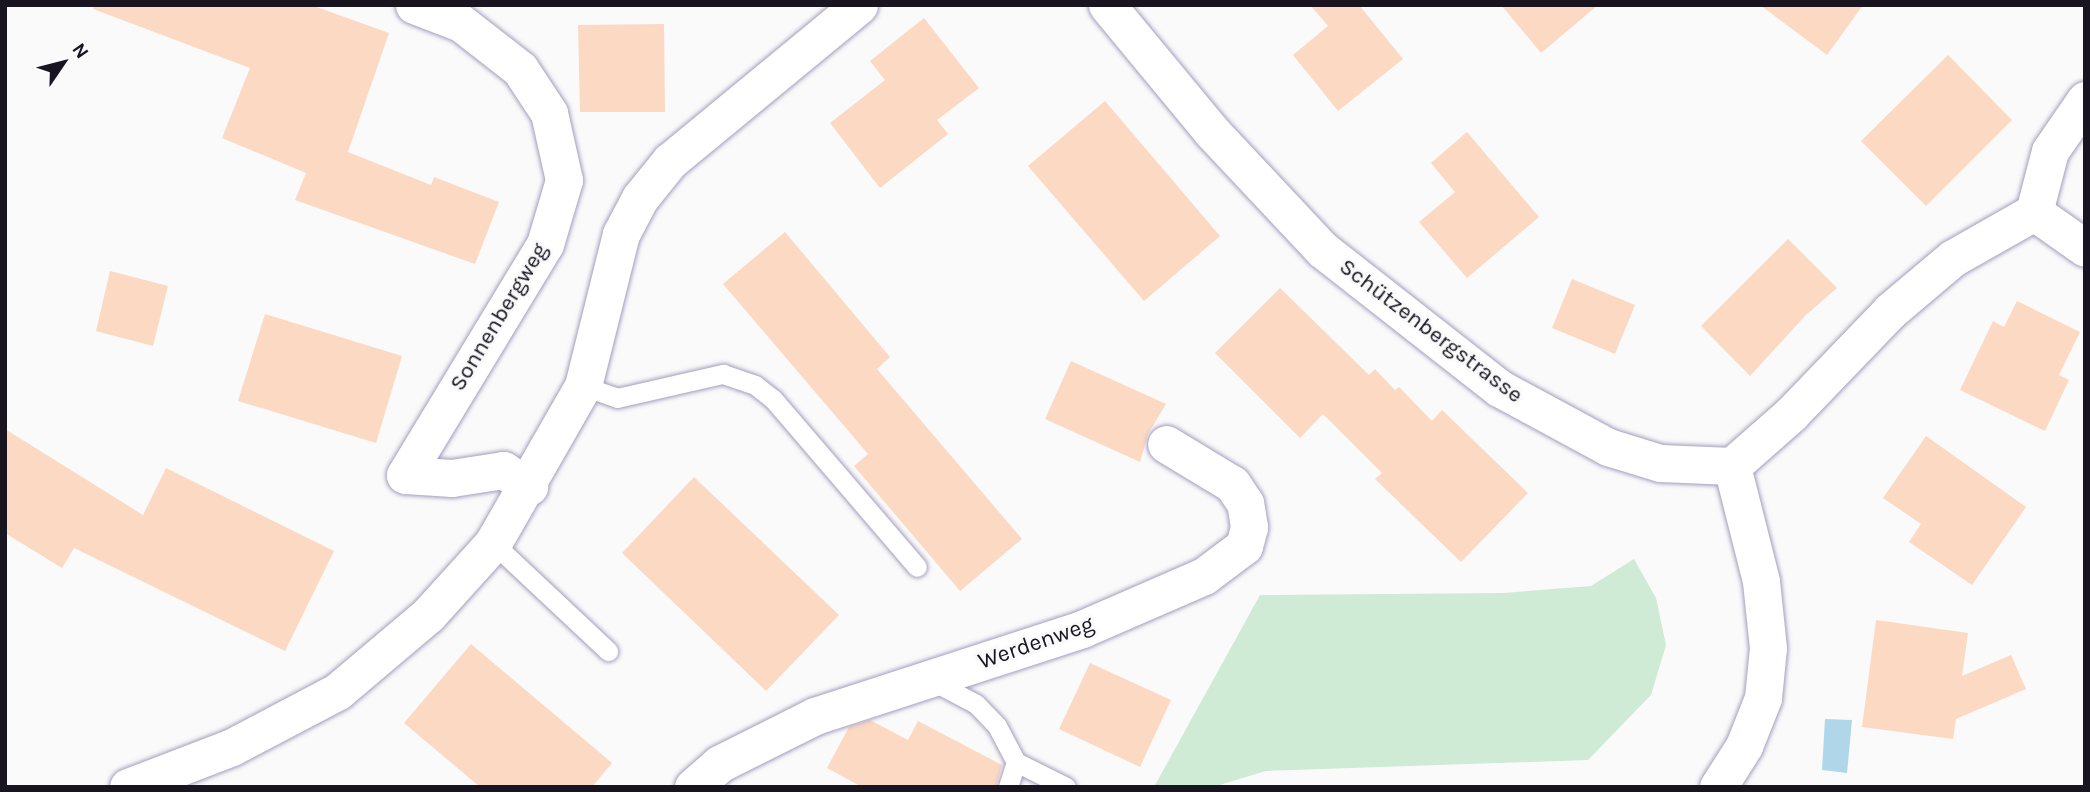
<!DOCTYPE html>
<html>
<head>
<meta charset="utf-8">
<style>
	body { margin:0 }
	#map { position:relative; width:2090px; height:792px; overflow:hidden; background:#fafafa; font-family:Karla,sans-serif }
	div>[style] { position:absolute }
	.green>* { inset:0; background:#cfead5 }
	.water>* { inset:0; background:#b0d6ea }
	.building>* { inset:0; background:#fbd9c3 }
	.roads { filter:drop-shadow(0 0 2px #a59dbe) drop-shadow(0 0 2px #a59dbe) }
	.service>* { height:19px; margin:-9.5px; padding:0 9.5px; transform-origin:9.5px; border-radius:9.5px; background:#fff }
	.minor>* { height:37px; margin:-18.5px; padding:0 18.5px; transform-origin:18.5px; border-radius:18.5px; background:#fff }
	span { translate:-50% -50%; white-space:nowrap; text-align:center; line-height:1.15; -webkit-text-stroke:6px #fafafa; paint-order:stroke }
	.street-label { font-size:23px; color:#181521 }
	.frame { position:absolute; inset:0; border:7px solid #181521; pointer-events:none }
	.north { position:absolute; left:28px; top:28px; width:70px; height:70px; -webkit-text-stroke:5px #fafafa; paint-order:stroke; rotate:55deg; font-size:19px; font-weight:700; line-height:28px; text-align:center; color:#181521 }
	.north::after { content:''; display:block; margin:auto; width:24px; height:32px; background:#181521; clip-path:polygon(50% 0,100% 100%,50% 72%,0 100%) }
</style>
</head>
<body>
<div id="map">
	<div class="green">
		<i style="clip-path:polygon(1634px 559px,1656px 598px,1666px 645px,1651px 695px,1588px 760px,1266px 771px,1213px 787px,1154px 787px,1260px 595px,1503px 593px,1591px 586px)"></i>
	</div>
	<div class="water">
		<i style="clip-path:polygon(1825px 719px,1852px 720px,1847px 773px,1822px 770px)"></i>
	</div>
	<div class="building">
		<i style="clip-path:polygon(94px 5px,311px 5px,389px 33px,348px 152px,431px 185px,434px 177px,499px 202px,475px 264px,295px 200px,306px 173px,222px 138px,250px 68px,93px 9px)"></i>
		<i style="clip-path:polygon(1310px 5px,1359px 5px,1403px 59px,1338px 111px,1293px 55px,1328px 26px)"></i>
		<i style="clip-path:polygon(1501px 5px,1598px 5px,1541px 53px)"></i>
		<i style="clip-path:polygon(1760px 5px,1863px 5px,1827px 55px)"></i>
		<i style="clip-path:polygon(924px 18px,979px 88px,937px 120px,948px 134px,880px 188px,830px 123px,885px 80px,870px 61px)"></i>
		<i style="clip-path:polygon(664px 24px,665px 112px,580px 112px,578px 25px)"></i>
		<i style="clip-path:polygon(1948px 55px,2012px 120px,1926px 206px,1861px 141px)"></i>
		<i style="clip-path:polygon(1105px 101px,1220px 236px,1144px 301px,1028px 166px)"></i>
		<i style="clip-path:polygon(1467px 132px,1539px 217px,1467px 278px,1419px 222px,1455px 192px,1431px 163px)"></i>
		<i style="clip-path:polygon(785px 232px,890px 357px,877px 369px,1022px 539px,960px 591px,854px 466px,868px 454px,723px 284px)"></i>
		<i style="clip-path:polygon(1788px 239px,1837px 288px,1806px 315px,1750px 376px,1701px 326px)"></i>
		<i style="clip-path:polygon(110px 271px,168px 286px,153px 346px,96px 331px)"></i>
		<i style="clip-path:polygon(1572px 279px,1635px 305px,1615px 354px,1552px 328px)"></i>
		<i style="clip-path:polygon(1280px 288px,1369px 375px,1375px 369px,1395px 390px,1399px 387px,1432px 421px,1442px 410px,1528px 493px,1461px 562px,1375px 479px,1382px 473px,1323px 414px,1300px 438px,1215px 353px)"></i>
		<i style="clip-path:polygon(2017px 301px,2080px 332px,2059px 375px,2069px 380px,2045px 431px,1960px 390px,1993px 321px,2004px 327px)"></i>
		<i style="clip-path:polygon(265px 314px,402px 356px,376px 443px,238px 401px)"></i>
		<i style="clip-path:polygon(1071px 361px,1166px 404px,1148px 434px,1140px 462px,1045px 419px)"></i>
		<i style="clip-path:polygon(5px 429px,143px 515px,166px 468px,334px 551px,285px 651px,74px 548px,62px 568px,5px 533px)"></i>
		<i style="clip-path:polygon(1926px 436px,2026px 507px,1972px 585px,1909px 542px,1921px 524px,1883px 498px)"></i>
		<i style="clip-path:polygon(694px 477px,839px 615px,766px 691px,622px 553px)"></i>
		<i style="clip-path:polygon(1876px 620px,1968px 633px,1962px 676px,2011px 655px,2026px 689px,1956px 719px,1953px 739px,1862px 727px)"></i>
		<i style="clip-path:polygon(471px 644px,612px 763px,592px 787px,480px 787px,404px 723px)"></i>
		<i style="clip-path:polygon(1090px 663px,1171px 700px,1140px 767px,1059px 729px)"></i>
		<i style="clip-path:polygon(870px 720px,908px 740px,918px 721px,1002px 765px,996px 787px,862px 787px,827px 768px,849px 727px)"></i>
	</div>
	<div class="roads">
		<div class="service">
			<i style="left:583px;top:386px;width:36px;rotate:19deg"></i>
			<i style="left:617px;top:398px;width:109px;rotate:-12.8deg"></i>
			<i style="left:723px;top:374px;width:34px;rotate:19deg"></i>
			<i style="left:755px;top:385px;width:23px;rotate:38deg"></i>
			<i style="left:773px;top:399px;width:221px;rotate:49.4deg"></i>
			<i style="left:493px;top:543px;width:158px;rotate:43.2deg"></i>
			<i style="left:929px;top:679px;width:53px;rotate:28deg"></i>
			<i style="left:976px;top:704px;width:30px;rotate:46deg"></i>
			<i style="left:997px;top:726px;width:41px;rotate:62.2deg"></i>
			<i style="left:1016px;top:762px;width:26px;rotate:108deg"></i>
			<i style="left:1016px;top:762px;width:56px;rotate:26.6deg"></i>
		</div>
		<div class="minor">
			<i style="left:414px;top:5px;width:50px;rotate:21deg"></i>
			<i style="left:461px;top:23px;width:75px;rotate:37.9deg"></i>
			<i style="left:520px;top:69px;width:53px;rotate:56.6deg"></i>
			<i style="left:549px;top:113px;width:69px;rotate:77.4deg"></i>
			<i style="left:564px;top:180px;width:67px;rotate:106.5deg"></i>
			<i style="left:545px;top:244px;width:270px;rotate:121.2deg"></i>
			<i style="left:405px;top:475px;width:47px;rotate:3.7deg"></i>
			<i style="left:452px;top:478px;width:52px;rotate:-8.9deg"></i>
			<i style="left:503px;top:470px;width:31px;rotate:32deg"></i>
			<i style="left:1107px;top:5px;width:165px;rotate:50.4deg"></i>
			<i style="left:1212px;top:132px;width:162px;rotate:46.8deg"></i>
			<i style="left:1323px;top:250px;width:224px;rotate:38.1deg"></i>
			<i style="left:1499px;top:388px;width:124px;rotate:28.4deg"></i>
			<i style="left:1608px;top:447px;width:54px;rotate:17.1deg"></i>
			<i style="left:1660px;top:463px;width:72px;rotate:2.4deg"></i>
			<i style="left:1732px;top:466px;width:79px;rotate:-41.4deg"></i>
			<i style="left:1791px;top:414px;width:143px;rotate:-46.1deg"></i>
			<i style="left:1890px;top:311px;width:82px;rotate:-40.1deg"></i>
			<i style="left:1953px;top:258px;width:93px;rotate:-29.6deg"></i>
			<i style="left:2034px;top:212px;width:62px;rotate:35.2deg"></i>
			<i style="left:2034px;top:212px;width:63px;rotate:-75.3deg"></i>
			<i style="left:2050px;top:151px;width:62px;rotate:-55.5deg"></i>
			<i style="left:128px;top:787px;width:111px;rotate:-21deg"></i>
			<i style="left:232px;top:747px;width:120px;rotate:-27.8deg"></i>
			<i style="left:338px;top:691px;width:118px;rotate:-40.2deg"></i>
			<i style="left:428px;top:615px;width:97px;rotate:-47.9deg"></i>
			<i style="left:493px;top:543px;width:181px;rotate:-60.2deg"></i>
			<i style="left:583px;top:386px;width:157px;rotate:-76deg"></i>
			<i style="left:621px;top:234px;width:41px;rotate:-62.2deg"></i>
			<i style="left:640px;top:198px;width:48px;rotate:-51deg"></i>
			<i style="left:670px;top:161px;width:245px;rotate:-39.5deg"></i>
			<i style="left:693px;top:787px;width:35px;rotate:-41deg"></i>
			<i style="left:719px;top:764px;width:107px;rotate:-26.6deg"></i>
			<i style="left:815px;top:716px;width:281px;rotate:-18deg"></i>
			<i style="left:1082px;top:629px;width:133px;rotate:-23.5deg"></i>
			<i style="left:1204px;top:576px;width:50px;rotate:-36.9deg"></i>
			<i style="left:1244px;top:546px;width:20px;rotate:-75deg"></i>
			<i style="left:1249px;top:527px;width:24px;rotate:-99deg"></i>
			<i style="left:1245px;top:503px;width:23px;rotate:-124deg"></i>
			<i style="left:1232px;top:484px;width:77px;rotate:-148.8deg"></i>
			<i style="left:1718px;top:787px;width:49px;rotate:-57.6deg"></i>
			<i style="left:1744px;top:746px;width:52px;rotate:-68.4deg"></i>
			<i style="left:1763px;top:698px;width:50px;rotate:-84.3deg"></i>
			<i style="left:1768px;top:648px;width:67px;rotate:-96deg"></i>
			<i style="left:1761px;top:581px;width:119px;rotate:-104.2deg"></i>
		</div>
	</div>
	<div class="street-label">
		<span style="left:499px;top:317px;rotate:-59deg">Sonnenbergweg</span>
		<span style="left:1431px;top:331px;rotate:37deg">Schützenbergstrasse</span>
		<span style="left:1036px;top:643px;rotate:-19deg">Werdenweg</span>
	</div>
	<div class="frame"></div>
	<div class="north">N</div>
</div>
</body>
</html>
